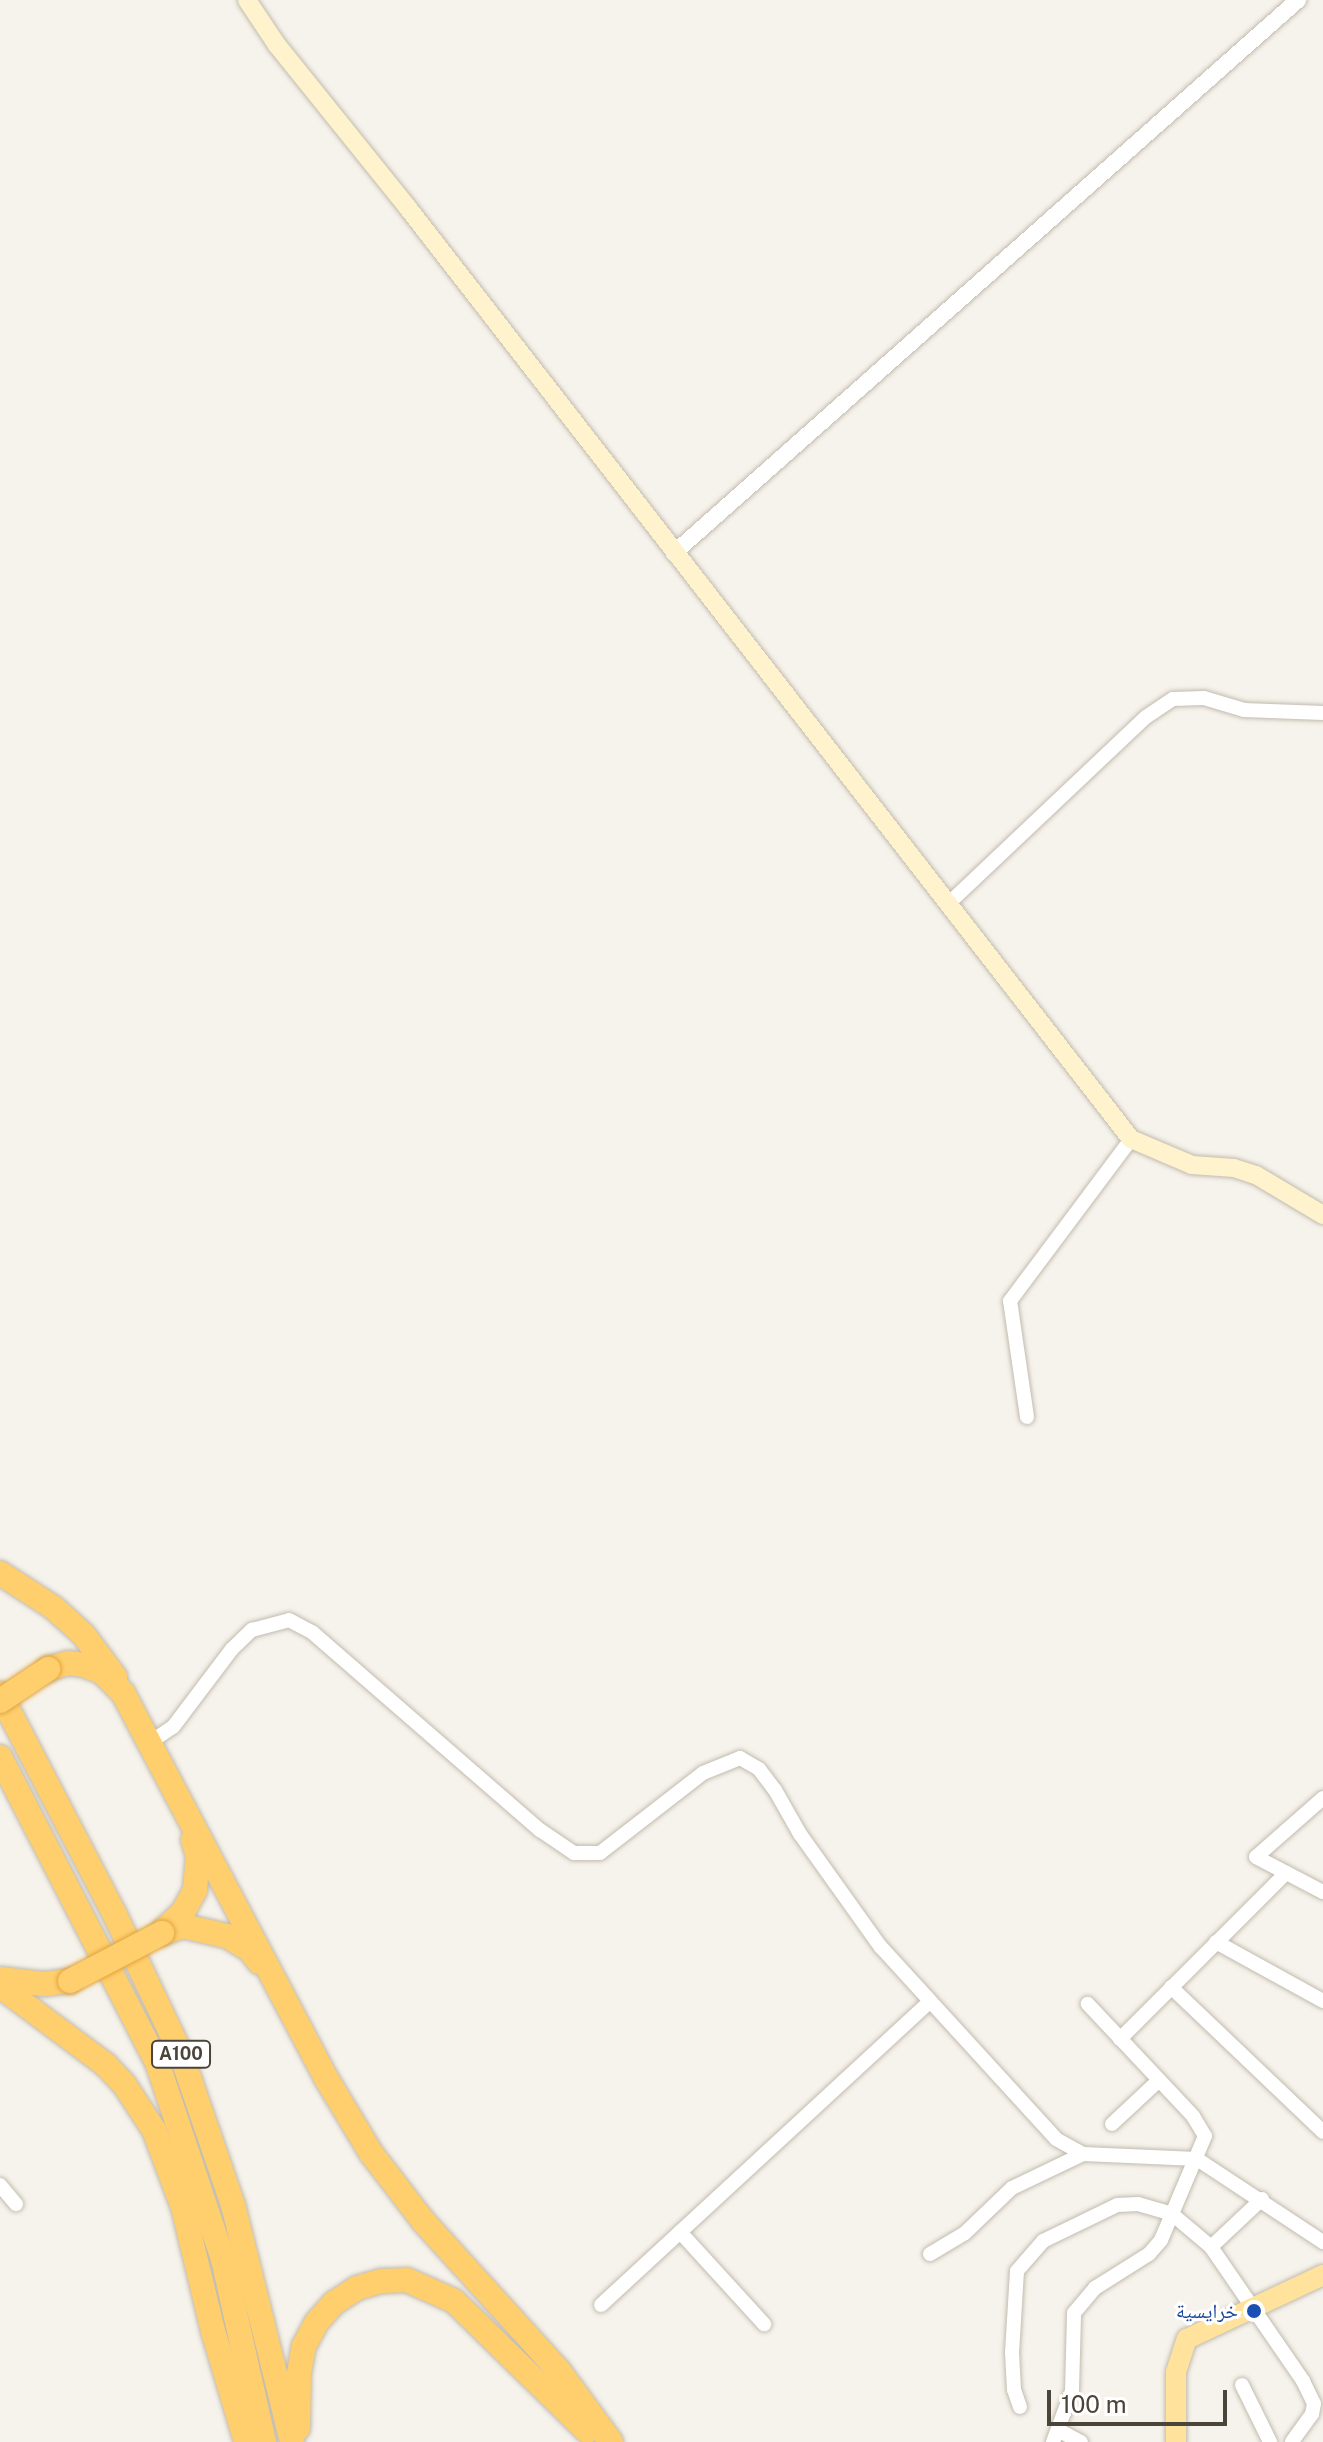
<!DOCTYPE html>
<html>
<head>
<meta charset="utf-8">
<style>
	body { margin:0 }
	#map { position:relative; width:1323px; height:2442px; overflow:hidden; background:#f6f3ec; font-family:"Public Sans","Noto Naskh Arabic",sans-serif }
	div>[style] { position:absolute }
	.roads { filter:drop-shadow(0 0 2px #c2bbae) drop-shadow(0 0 2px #c2bbae) }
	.minor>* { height:14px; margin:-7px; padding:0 7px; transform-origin:7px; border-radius:7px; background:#fff }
	.tertiary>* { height:16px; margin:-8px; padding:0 8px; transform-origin:8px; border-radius:8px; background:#fff }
	.secondary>* { height:18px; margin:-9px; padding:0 9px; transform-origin:9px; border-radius:9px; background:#fff3cd }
	.primary>* { height:20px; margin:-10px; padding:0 10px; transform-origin:10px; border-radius:10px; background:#ffe39c }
	.motorway>* { height:24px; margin:-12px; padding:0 12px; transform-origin:12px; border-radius:12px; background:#ffcf6e }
	.bridges { filter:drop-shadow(0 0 2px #e0a43c) drop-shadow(0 0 2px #e0a43c) }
	.motorway-bridge>* { height:24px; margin:-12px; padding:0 12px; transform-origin:12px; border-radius:12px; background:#ffcf6e }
	.dots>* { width:22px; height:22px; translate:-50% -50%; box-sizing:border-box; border:4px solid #fff; border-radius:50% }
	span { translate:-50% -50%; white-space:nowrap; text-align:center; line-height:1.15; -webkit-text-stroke:6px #fff; paint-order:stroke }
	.shield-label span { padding:2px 6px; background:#fff; border:2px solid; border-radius:6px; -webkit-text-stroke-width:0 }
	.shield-label { font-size:18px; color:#4b4439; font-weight:700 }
	.transit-label { font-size:20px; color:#164399 }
	.right { translate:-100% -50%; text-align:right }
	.scale { position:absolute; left:1047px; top:2390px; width:180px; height:36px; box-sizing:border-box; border:4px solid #4b4439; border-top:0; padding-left:10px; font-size:24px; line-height:28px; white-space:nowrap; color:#4b4439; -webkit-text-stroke:6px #fff; paint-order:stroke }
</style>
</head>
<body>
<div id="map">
	<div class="roads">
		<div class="minor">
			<i style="left:947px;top:905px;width:274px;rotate:-43.4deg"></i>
			<i style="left:1146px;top:717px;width:32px;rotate:-34deg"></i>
			<i style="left:1173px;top:699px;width:31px;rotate:-2deg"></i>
			<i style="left:1204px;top:698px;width:42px;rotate:16.7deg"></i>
			<i style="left:1244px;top:710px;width:79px;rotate:2.2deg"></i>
			<i style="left:1027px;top:1417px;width:117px;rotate:-98.3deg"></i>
			<i style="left:1010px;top:1301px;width:202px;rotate:-53.2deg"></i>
			<i style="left:149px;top:1743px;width:29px;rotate:-34deg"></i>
			<i style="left:173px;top:1727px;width:98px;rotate:-52.9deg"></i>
			<i style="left:232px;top:1649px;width:28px;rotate:-44deg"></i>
			<i style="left:252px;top:1630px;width:38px;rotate:-15deg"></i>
			<i style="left:289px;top:1620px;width:27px;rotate:28deg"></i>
			<i style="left:313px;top:1633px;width:301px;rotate:41deg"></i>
			<i style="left:540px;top:1830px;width:41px;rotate:34.1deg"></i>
			<i style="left:574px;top:1853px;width:26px"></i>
			<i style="left:600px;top:1853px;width:130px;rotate:-37.8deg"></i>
			<i style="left:703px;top:1773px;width:40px;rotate:-22deg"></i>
			<i style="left:740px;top:1758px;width:22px;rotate:30deg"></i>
			<i style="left:759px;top:1769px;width:26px;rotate:53deg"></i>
			<i style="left:775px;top:1790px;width:51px;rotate:60.4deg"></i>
			<i style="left:800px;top:1834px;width:138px;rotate:54.5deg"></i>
			<i style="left:880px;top:1946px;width:261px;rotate:47.6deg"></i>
			<i style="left:1056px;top:2139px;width:31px;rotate:29deg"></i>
			<i style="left:1083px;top:2154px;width:114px;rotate:2.5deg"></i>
			<i style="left:1197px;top:2159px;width:151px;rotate:33.4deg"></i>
			<i style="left:1323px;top:1798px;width:89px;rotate:138.6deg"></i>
			<i style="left:1256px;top:1857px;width:76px;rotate:27.6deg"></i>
			<i style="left:1216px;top:1942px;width:122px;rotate:28.9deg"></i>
			<i style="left:1171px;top:1987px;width:210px;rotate:43.6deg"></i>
			<i style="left:1120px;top:2039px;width:235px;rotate:-45deg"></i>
			<i style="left:1112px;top:2124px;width:64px;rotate:-43.1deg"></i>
			<i style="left:0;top:2185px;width:25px;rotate:50deg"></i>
			<i style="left:680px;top:2232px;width:125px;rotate:47.6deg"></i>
			<i style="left:1211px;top:2247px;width:70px;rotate:-43.3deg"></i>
			<i style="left:930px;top:2254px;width:41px;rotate:-31deg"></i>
			<i style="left:965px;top:2233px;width:65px;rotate:-43.8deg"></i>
			<i style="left:1012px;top:2188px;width:79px;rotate:-25.6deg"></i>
			<i style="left:601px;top:2305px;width:447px;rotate:-42.7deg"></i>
			<i style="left:1242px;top:2385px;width:64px;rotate:63.8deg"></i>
			<i style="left:1020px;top:2407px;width:18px;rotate:-109deg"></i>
			<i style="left:1014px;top:2390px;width:37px;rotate:-93deg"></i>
			<i style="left:1012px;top:2353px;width:82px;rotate:-86.5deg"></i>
			<i style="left:1017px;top:2271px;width:40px;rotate:-49deg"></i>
			<i style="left:1043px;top:2241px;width:82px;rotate:-25.9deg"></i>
			<i style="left:1117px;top:2205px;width:21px;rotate:-3deg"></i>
			<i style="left:1138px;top:2204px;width:35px;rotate:16deg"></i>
			<i style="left:1172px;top:2214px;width:51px;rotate:40.2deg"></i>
			<i style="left:1211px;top:2247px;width:163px;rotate:55.5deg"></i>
			<i style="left:1303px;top:2381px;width:25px;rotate:64deg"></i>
			<i style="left:1314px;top:2404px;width:10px;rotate:101deg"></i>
			<i style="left:1312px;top:2414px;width:34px;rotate:126deg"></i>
			<i style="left:1058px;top:2430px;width:26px;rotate:28deg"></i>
			<i style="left:1053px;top:2442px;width:54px;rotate:-69.6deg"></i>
			<i style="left:1072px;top:2391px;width:78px;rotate:-88.5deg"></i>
			<i style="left:1074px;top:2313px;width:33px;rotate:-50deg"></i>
			<i style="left:1095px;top:2288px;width:64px;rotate:-32.2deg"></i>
			<i style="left:1149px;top:2254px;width:18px;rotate:-49deg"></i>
			<i style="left:1161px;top:2240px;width:113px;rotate:-67.1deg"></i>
			<i style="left:1205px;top:2136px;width:23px;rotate:-121deg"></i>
			<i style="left:1193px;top:2116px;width:154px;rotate:-133.2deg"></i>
		</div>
		<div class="tertiary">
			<i style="left:674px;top:553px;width:834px;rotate:-41.55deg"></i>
		</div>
		<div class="secondary">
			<i style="left:247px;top:0;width:54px;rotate:56.3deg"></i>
			<i style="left:277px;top:45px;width:209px;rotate:51.2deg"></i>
			<i style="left:408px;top:208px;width:1179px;rotate:52.17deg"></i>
			<i style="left:1131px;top:1139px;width:66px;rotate:23.1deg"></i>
			<i style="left:1192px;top:1165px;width:42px;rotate:4.1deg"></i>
			<i style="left:1234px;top:1168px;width:23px;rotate:18deg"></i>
			<i style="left:1256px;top:1175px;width:78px;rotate:30.8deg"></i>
		</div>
		<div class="primary">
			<i style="left:1176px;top:2442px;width:70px;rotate:-90deg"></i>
			<i style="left:1176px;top:2372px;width:35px;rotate:-72deg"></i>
			<i style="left:1187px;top:2339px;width:150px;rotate:-25.2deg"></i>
		</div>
		<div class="motorway">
			<i style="left:0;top:1573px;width:64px;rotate:32.9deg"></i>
			<i style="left:54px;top:1608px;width:39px;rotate:42deg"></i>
			<i style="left:83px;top:1634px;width:54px;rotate:53.3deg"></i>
			<i style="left:48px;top:1669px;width:21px;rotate:-17deg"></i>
			<i style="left:68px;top:1663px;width:16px;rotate:7deg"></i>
			<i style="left:84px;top:1665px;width:19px;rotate:21deg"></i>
			<i style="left:102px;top:1672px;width:30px;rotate:45deg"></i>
			<i style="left:123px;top:1693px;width:435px;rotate:62.2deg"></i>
			<i style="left:326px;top:2078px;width:87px;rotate:59deg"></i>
			<i style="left:371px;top:2153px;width:87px;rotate:52.5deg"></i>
			<i style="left:424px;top:2222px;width:201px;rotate:47.8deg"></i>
			<i style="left:559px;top:2371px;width:88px;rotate:53.8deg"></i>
			<i style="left:0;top:1694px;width:249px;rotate:62.5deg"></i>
			<i style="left:115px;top:1915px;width:154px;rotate:64.6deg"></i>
			<i style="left:181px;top:2054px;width:160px;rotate:71deg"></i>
			<i style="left:233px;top:2205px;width:244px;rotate:76deg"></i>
			<i style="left:0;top:1757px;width:346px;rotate:62.8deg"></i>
			<i style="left:158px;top:2065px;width:205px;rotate:71.5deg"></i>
			<i style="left:223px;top:2259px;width:188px;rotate:77.4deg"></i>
			<i style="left:163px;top:1931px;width:28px;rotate:-44deg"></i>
			<i style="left:183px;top:1912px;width:25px;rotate:-61deg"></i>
			<i style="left:195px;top:1890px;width:34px;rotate:-85deg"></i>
			<i style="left:198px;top:1856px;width:17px;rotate:-107deg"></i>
			<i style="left:162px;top:1933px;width:22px;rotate:-18deg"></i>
			<i style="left:183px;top:1926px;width:45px;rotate:12.8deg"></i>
			<i style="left:227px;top:1936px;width:27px;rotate:31deg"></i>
			<i style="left:250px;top:1950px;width:15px;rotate:53deg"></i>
			<i style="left:0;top:1979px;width:44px;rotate:6.5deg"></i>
			<i style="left:44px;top:1984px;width:26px;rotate:-7deg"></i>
			<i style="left:0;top:1986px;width:132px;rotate:36.7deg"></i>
			<i style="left:106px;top:2065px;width:26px;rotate:47deg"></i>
			<i style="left:124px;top:2084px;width:55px;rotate:56.9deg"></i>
			<i style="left:154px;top:2130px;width:82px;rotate:69.4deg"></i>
			<i style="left:183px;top:2207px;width:128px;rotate:76.4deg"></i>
			<i style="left:213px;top:2331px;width:116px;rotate:73.4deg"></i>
			<i style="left:298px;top:2428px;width:55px;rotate:-89deg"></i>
			<i style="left:299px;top:2373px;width:27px;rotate:-80deg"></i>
			<i style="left:304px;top:2346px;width:26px;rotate:-62deg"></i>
			<i style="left:316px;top:2323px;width:27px;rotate:-48deg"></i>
			<i style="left:334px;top:2303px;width:27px;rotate:-33deg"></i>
			<i style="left:357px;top:2288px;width:26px;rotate:-16deg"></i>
			<i style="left:382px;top:2281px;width:25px;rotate:-2deg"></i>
			<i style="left:407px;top:2280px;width:51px;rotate:24.1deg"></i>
			<i style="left:454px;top:2301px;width:186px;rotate:44.3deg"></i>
		</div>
	</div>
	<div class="bridges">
		<div class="motorway-bridge">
			<i style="left:0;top:1701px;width:58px;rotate:-33.7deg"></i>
			<i style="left:70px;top:1981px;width:104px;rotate:-27.6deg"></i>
		</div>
	</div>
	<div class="dots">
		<i style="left:1254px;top:2311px;background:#1a4fb4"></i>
	</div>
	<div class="shield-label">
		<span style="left:181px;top:2054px">A100</span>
	</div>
	<div class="transit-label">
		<span class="right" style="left:1238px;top:2311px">خرايسية</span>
	</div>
	<div class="scale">100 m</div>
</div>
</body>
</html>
